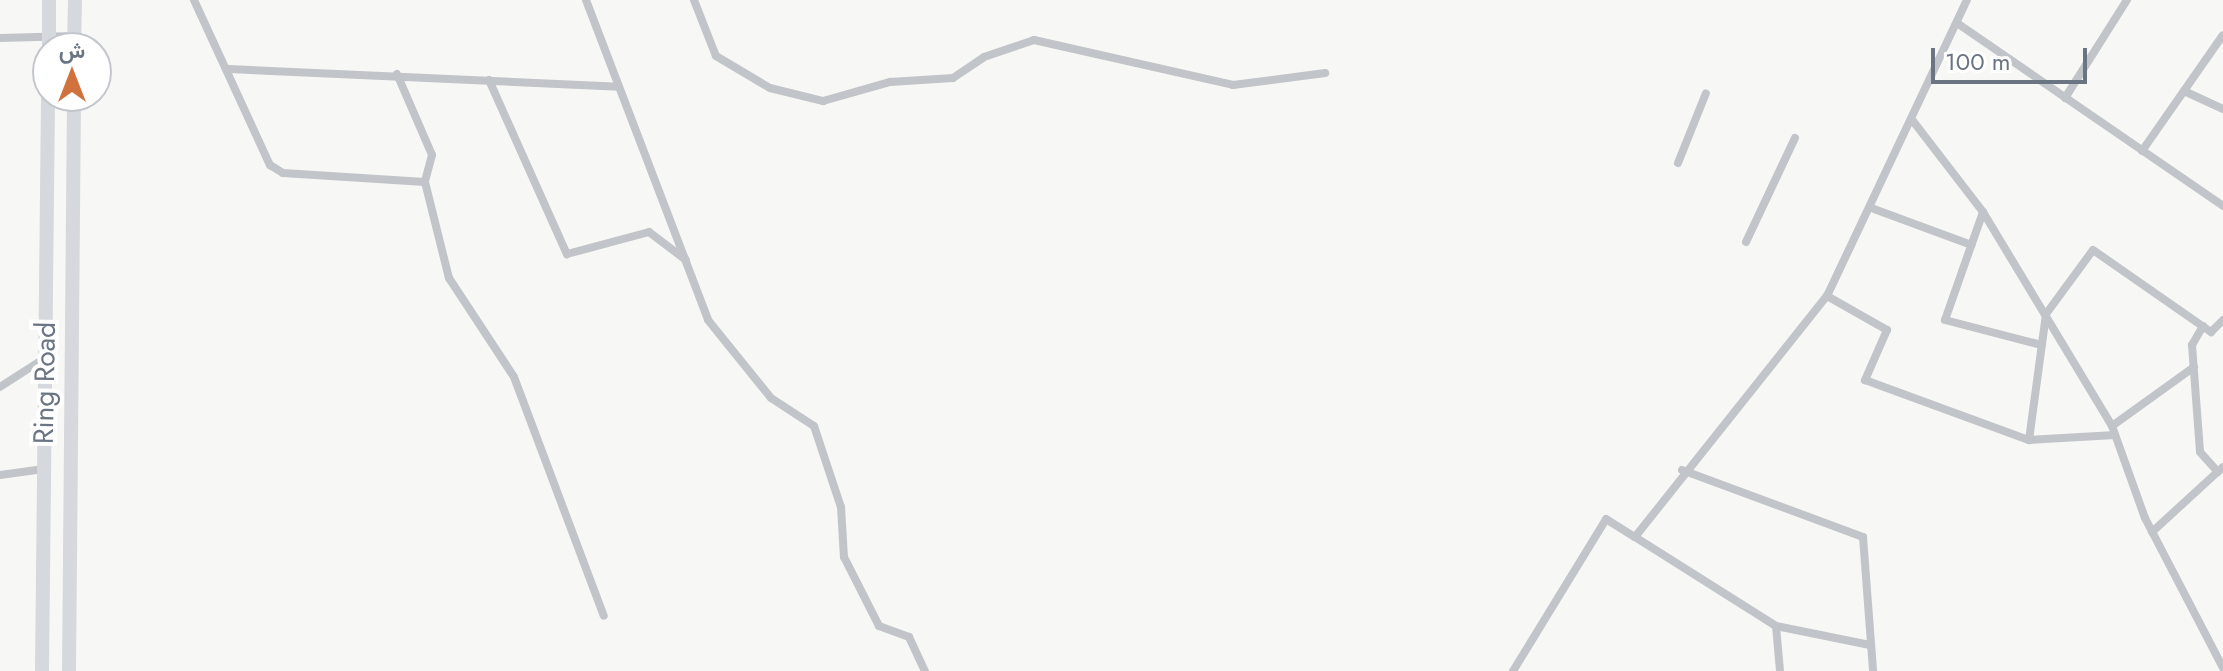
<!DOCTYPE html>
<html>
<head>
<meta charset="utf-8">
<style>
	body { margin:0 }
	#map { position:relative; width:2223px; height:671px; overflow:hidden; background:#f7f7f5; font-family:Jost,Vazirmatn,sans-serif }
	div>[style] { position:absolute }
	.street>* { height:8px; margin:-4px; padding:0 4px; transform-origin:4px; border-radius:4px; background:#c1c4c8 }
	.primary>* { height:14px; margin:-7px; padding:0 7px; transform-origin:7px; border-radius:7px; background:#d5d8dc }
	span { translate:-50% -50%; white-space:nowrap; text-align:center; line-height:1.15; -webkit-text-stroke:8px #fff; paint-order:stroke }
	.street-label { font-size:28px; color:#6a7482 }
	.north { position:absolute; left:32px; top:32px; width:80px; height:80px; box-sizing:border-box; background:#fff; border:2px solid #c3c7cd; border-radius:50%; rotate:0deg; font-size:22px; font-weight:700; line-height:32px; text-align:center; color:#6a7482 }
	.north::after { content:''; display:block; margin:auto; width:28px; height:36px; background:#cf723d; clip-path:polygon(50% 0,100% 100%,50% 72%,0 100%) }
	.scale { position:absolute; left:1931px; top:48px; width:156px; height:36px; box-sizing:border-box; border:4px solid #6a7482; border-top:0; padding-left:10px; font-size:24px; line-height:28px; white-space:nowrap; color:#6a7482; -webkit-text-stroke:6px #fff; paint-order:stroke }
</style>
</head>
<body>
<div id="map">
	<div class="street">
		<i style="left:194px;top:0;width:182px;rotate:65.3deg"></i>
		<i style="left:270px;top:165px;width:15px;rotate:32deg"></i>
		<i style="left:283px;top:173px;width:142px;rotate:3.6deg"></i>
		<i style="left:586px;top:0;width:342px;rotate:69.1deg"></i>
		<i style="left:708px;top:320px;width:100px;rotate:51.1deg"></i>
		<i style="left:771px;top:398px;width:51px;rotate:33.1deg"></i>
		<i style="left:814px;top:426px;width:85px;rotate:71.6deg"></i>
		<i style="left:841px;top:507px;width:50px;rotate:86.6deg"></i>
		<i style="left:844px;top:557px;width:77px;rotate:63.1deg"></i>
		<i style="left:879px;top:626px;width:32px;rotate:20deg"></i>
		<i style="left:909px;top:637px;width:38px;rotate:65deg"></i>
		<i style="left:694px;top:0;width:60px;rotate:68.6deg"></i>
		<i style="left:716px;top:56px;width:63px;rotate:30.7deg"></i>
		<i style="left:770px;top:88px;width:55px;rotate:13.8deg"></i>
		<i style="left:823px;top:101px;width:70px;rotate:-15.8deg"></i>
		<i style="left:890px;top:82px;width:63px;rotate:-3.6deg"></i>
		<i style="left:953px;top:78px;width:37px;rotate:-34deg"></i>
		<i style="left:984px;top:57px;width:53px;rotate:-18.8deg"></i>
		<i style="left:1034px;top:40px;width:204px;rotate:12.7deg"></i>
		<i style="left:1233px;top:85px;width:93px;rotate:-7.4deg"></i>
		<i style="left:1957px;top:23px;width:323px;rotate:34.5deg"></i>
		<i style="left:0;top:38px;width:75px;rotate:-1.5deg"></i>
		<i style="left:229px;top:69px;width:390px;rotate:2.6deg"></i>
		<i style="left:397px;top:74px;width:88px;rotate:66.6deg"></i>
		<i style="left:432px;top:155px;width:28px;rotate:105deg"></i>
		<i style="left:425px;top:182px;width:99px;rotate:76deg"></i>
		<i style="left:449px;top:278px;width:118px;rotate:56.7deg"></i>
		<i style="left:514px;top:377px;width:255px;rotate:69.4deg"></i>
		<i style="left:489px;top:80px;width:191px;rotate:65.9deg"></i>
		<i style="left:567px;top:254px;width:85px;rotate:-15deg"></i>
		<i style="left:649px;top:232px;width:46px;rotate:37.1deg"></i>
		<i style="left:2184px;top:91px;width:43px;rotate:24.8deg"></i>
		<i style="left:2065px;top:98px;width:116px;rotate:-57.7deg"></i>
		<i style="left:1913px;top:121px;width:115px;rotate:52.4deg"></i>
		<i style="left:1983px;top:212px;width:250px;rotate:58.9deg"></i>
		<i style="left:2112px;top:426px;width:98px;rotate:70.3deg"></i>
		<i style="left:2145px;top:518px;width:169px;rotate:62.5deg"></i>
		<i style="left:2142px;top:151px;width:141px;rotate:-55.1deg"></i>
		<i style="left:1678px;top:163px;width:75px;rotate:-68.2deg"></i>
		<i style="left:1874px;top:209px;width:104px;rotate:20.2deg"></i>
		<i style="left:1983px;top:212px;width:114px;rotate:109.4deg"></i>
		<i style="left:1945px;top:320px;width:100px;rotate:14.5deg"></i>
		<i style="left:1746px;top:242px;width:115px;rotate:-64.8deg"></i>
		<i style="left:1827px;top:296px;width:69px;rotate:29.5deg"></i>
		<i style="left:1887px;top:330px;width:55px;rotate:113.7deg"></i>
		<i style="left:1865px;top:380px;width:175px;rotate:20.1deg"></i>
		<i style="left:2029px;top:440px;width:86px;rotate:-3.3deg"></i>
		<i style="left:2203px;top:326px;width:22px;rotate:120deg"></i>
		<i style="left:2192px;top:345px;width:107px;rotate:85.7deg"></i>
		<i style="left:2200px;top:452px;width:27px;rotate:48deg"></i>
		<i style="left:0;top:387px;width:54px;rotate:-32.8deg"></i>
		<i style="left:2112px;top:426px;width:101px;rotate:-35.7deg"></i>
		<i style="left:2029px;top:440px;width:127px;rotate:-82.3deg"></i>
		<i style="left:2046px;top:314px;width:79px;rotate:-53.7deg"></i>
		<i style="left:2093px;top:250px;width:144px;rotate:34.8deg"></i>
		<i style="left:2211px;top:332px;width:17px;rotate:-45deg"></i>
		<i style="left:1682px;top:470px;width:193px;rotate:20.3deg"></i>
		<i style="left:1863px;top:537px;width:134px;rotate:85.7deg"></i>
		<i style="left:0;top:475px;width:44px;rotate:-7.8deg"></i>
		<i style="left:2152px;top:532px;width:96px;rotate:-42.5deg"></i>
		<i style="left:1776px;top:626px;width:45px;rotate:84.9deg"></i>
		<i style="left:1870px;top:645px;width:96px;rotate:-168.6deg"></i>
		<i style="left:1776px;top:626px;width:167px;rotate:-147.7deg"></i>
		<i style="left:1635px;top:537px;width:308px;rotate:-51.5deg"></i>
		<i style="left:1827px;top:296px;width:327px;rotate:-64.7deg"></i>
		<i style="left:1513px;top:671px;width:178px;rotate:-58.5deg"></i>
		<i style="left:1606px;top:519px;width:34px;rotate:32deg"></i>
	</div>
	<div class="primary">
		<i style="left:49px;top:48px;width:48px;rotate:-90deg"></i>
		<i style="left:74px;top:48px;width:48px;rotate:-88.8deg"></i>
		<i style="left:42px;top:671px;width:575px;rotate:-89.4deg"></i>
		<i style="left:69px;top:671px;width:575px;rotate:-89.5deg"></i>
	</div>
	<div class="street-label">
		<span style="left:45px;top:383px;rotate:-89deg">Ring Road</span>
	</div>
	<div class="north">ش</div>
	<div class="scale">100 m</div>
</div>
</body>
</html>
